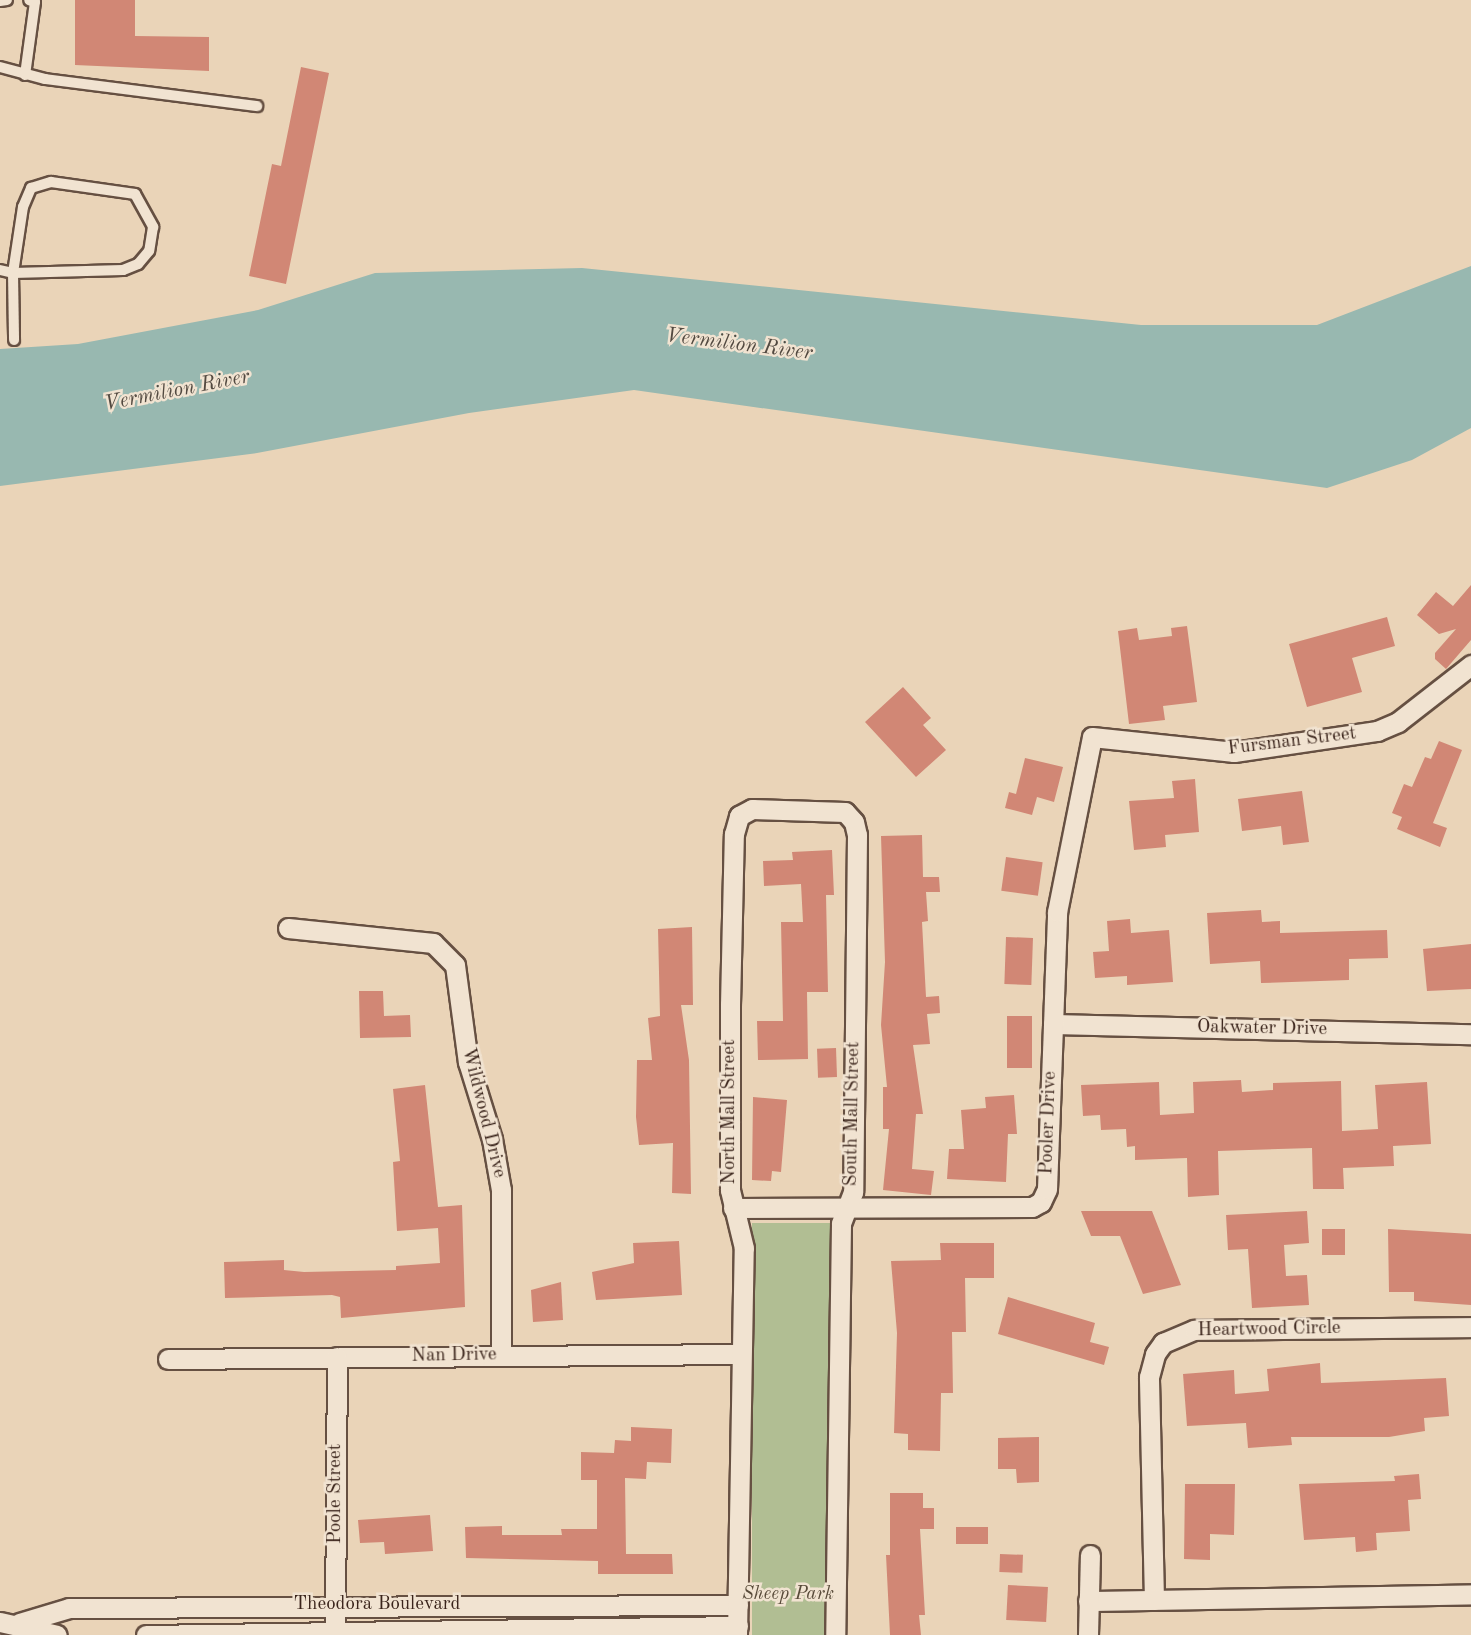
<!DOCTYPE html>
<style>
body{margin:0}
#map{position:relative;width:1471px;height:1635px;overflow:hidden;background:#ead4b8;font-family:"Old Standard TT",serif}
div>[style]{position:absolute}
.green>*{inset:0;background:#b1be93;transform-origin:0 0}
.water>*{inset:0;background:#98b8b0}
.building>*{inset:0;background:#d18775;transform-origin:0 0}
.roads{filter:drop-shadow(2px 0 #665042) drop-shadow(-2px 0 #665042) drop-shadow(0 2px #665042) drop-shadow(0 -2px #665042)}
.lane>*{height:10px;margin:-5px;padding:0 5px;transform-origin:5px;border-radius:5px;background:#f1e3d1}
.street>*{height:19px;margin:-9.5px;padding:0 9.5px;transform-origin:9.5px;border-radius:9.5px;background:#f1e3d1}
span{translate:-50% -50%;white-space:nowrap;text-align:center;line-height:1.15;-webkit-text-stroke:5px #f1e3d1;paint-order:stroke}
.street-label{font-size:19px;color:#3a241b}
.park-label{font-size:19px;color:#584a39;font-style:italic}
.water-label{font-size:21px;color:#524940;font-style:italic}
</style>
<div id="map">
<div class="green">
<div style="left:752px;top:1223px;width:79px;height:412px"></div>
</div>
<div class="water">
<div style="clip-path:polygon(1471px 266px,1471px 428px,1412px 460px,1327px 488px,634px 390px,469px 413px,257px 453px,0 486px,0 349px,78px 344px,258px 310px,375px 273px,582px 268px,1141px 325px,1317px 325px)"></div>
</div>
<div class="building">
<div style="clip-path:polygon(75px 0,135px 0,135px 36px,209px 37px,209px 71px,75px 65px)"></div>
<div style="clip-path:polygon(301px 67px,329px 73px,286px 284px,249px 276px,272px 164px,281px 166px)"></div>
<div style="clip-path:polygon(1471px 585px,1471px 640px,1446px 669px,1435px 659px,1435px 653px,1456px 629px,1439px 634px,1417px 615px,1436px 592px,1453px 606px)"></div>
<div style="clip-path:polygon(1387px 617px,1395px 646px,1352px 658px,1362px 692px,1307px 707px,1289px 644px)"></div>
<div style="clip-path:polygon(1187px 626px,1197px 702px,1163px 706px,1165px 720px,1129px 724px,1118px 631px,1137px 628px,1139px 640px,1172px 636px,1171px 628px)"></div>
<div style="clip-path:polygon(903px 687px,931px 718px,923px 725px,946px 750px,916px 777px,865px 722px)"></div>
<div style="clip-path:polygon(1439px 741px,1462px 750px,1433px 823px,1447px 828px,1440px 847px,1397px 829px,1402px 817px,1392px 813px,1404px 784px,1412px 787px,1425px 757px,1431px 759px)"></div>
<div style="clip-path:polygon(1025px 758px,1063px 767px,1054px 802px,1037px 797px,1032px 815px,1005px 808px,1009px 792px,1016px 794px)"></div>
<div style="clip-path:polygon(1195px 779px,1199px 832px,1165px 835px,1166px 847px,1134px 850px,1129px 801px,1174px 798px,1172px 781px)"></div>
<div style="clip-path:polygon(1302px 791px,1309px 842px,1283px 845px,1281px 826px,1242px 831px,1238px 799px)"></div>
<div style="clip-path:polygon(922px 835px,923px 877px,939px 877px,940px 892px,926px 892px,928px 921px,922px 922px,926px 997px,939px 996px,940px 1013px,927px 1014px,930px 1044px,913px 1045px,923px 1114px,916px 1114px,912px 1169px,934px 1171px,931px 1195px,883px 1190px,889px 1129px,883px 1129px,883px 1087px,887px 1087px,881px 1025px,885px 962px,881px 836px)"></div>
<div style="clip-path:polygon(832px 850px,834px 895px,826px 895px,828px 992px,807px 992px,808px 1059px,758px 1060px,757px 1021px,783px 1021px,781px 922px,803px 922px,801px 884px,764px 886px,763px 861px,793px 860px,792px 852px)"></div>
<div style="left:1006px;top:857px;width:37px;height:34px;rotate:8deg"></div>
<div style="clip-path:polygon(1261px 910px,1262px 922px,1280px 921px,1280px 933px,1387px 930px,1388px 958px,1349px 959px,1349px 980px,1261px 983px,1260px 961px,1210px 964px,1207px 913px)"></div>
<div style="clip-path:polygon(1130px 919px,1131px 933px,1169px 930px,1173px 982px,1127px 985px,1127px 976px,1095px 978px,1093px 952px,1109px 951px,1107px 921px)"></div>
<div style="clip-path:polygon(692px 927px,693px 1005px,681px 1005px,689px 1060px,691px 1194px,672px 1193px,673px 1143px,639px 1145px,636px 1117px,637px 1060px,652px 1060px,648px 1018px,660px 1016px,658px 929px)"></div>
<div style="left:1006px;top:937px;width:27px;height:47px;rotate:2deg"></div>
<div style="clip-path:polygon(1471px 944px,1471px 989px,1427px 991px,1423px 949px)"></div>
<div style="clip-path:polygon(359px 991px,383px 991px,384px 1016px,410px 1015px,411px 1037px,360px 1038px)"></div>
<div style="left:1007px;top:1016px;width:25px;height:52px"></div>
<div style="left:836px;top:1048px;width:29px;height:19px;rotate:88deg"></div>
<div style="clip-path:polygon(1241px 1080px,1242px 1092px,1273px 1090px,1273px 1083px,1341px 1081px,1342px 1131px,1378px 1129px,1375px 1085px,1427px 1082px,1431px 1144px,1393px 1146px,1394px 1166px,1343px 1168px,1344px 1189px,1313px 1189px,1312px 1148px,1218px 1151px,1219px 1195px,1188px 1197px,1187px 1158px,1135px 1160px,1135px 1146px,1127px 1147px,1126px 1129px,1101px 1130px,1100px 1115px,1083px 1116px,1081px 1085px,1159px 1082px,1160px 1115px,1194px 1113px,1193px 1082px)"></div>
<div style="clip-path:polygon(425px 1085px,438px 1207px,462px 1205px,465px 1307px,341px 1318px,340px 1297px,332px 1295px,225px 1298px,224px 1262px,284px 1260px,284px 1270px,304px 1272px,396px 1270px,396px 1266px,440px 1263px,438px 1228px,397px 1231px,393px 1162px,400px 1161px,393px 1089px)"></div>
<div style="clip-path:polygon(1014px 1095px,1017px 1134px,1008px 1134px,1006px 1182px,947px 1179px,949px 1149px,964px 1149px,961px 1110px,986px 1108px,985px 1097px)"></div>
<div style="clip-path:polygon(753px 1097px,787px 1100px,781px 1172px,772px 1171px,771px 1181px,752px 1180px)"></div>
<div style="clip-path:polygon(1081px 1211px,1152px 1211px,1181px 1285px,1143px 1294px,1120px 1236px,1091px 1236px)"></div>
<div style="clip-path:polygon(1307px 1211px,1309px 1243px,1284px 1245px,1286px 1276px,1307px 1275px,1309px 1305px,1252px 1308px,1248px 1249px,1228px 1250px,1226px 1215px)"></div>
<div style="left:1322px;top:1229px;width:23px;height:26px"></div>
<div style="clip-path:polygon(1388px 1229px,1471px 1234px,1471px 1305px,1414px 1301px,1414px 1292px,1389px 1292px)"></div>
<div style="clip-path:polygon(679px 1241px,682px 1295px,596px 1300px,592px 1272px,634px 1263px,633px 1243px)"></div>
<div style="clip-path:polygon(940px 1243px,994px 1243px,994px 1278px,965px 1278px,966px 1332px,952px 1332px,953px 1393px,941px 1393px,940px 1451px,908px 1450px,908px 1434px,894px 1433px,897px 1333px,891px 1261px,941px 1260px)"></div>
<div style="clip-path:polygon(561px 1282px,563px 1320px,533px 1322px,531px 1290px)"></div>
<div style="clip-path:polygon(1008px 1297px,1095px 1323px,1090px 1342px,1109px 1347px,1104px 1365px,998px 1334px)"></div>
<div style="clip-path:polygon(1320px 1363px,1321px 1383px,1446px 1378px,1449px 1416px,1424px 1418px,1425px 1431px,1389px 1437px,1291px 1437px,1292px 1445px,1248px 1448px,1246px 1423px,1187px 1426px,1183px 1374px,1234px 1370px,1235px 1394px,1269px 1391px,1267px 1369px)"></div>
<div style="clip-path:polygon(631px 1427px,672px 1429px,671px 1463px,647px 1462px,646px 1479px,625px 1478px,626px 1554px,672px 1554px,673px 1574px,598px 1574px,598px 1561px,466px 1558px,465px 1527px,502px 1526px,502px 1535px,562px 1535px,561px 1529px,597px 1529px,597px 1480px,581px 1480px,581px 1452px,614px 1453px,615px 1440px,631px 1441px)"></div>
<div style="clip-path:polygon(1039px 1437px,1039px 1482px,1017px 1483px,1016px 1469px,998px 1469px,998px 1438px)"></div>
<div style="clip-path:polygon(1419px 1474px,1421px 1499px,1408px 1500px,1410px 1531px,1376px 1533px,1377px 1550px,1356px 1552px,1355px 1537px,1304px 1540px,1299px 1484px,1395px 1481px,1394px 1476px)"></div>
<div style="clip-path:polygon(1185px 1484px,1235px 1484px,1234px 1535px,1210px 1534px,1210px 1560px,1184px 1559px)"></div>
<div style="clip-path:polygon(890px 1493px,923px 1493px,923px 1508px,934px 1508px,934px 1529px,920px 1529px,925px 1615px,919px 1615px,921px 1635px,890px 1635px,886px 1555px,890px 1555px)"></div>
<div style="clip-path:polygon(430px 1515px,433px 1551px,385px 1554px,384px 1542px,360px 1543px,358px 1520px)"></div>
<div style="left:956px;top:1527px;width:32px;height:17px"></div>
<div style="left:1000px;top:1554px;width:23px;height:18px;rotate:2deg"></div>
<div style="left:1008px;top:1585px;width:40px;height:35px;rotate:3deg"></div>
</div>
<div class="roads">
<div class="lane">
<div style="left:0;top:1px;width:7px;rotate:-8deg"></div>
<div style="left:0;top:67px;width:47px;rotate:14.9deg"></div>
<div style="left:45px;top:79px;width:214px;rotate:7.3deg"></div>
<div style="left:25px;top:75px;width:74px;rotate:-82.2deg"></div>
<div style="left:35px;top:2px;width:6px;rotate:-162deg"></div>
<div style="left:51px;top:182px;width:85px;rotate:8.1deg"></div>
<div style="left:135px;top:194px;width:38px;rotate:61deg"></div>
<div style="left:153px;top:227px;width:24px;rotate:99deg"></div>
<div style="left:149px;top:251px;width:17px;rotate:130deg"></div>
<div style="left:138px;top:264px;width:16px;rotate:158deg"></div>
<div style="left:123px;top:270px;width:110px;rotate:178.4deg"></div>
<div style="left:13px;top:273px;width:67px;rotate:-81.4deg"></div>
<div style="left:23px;top:207px;width:21px;rotate:-67deg"></div>
<div style="left:31px;top:188px;width:21px;rotate:-17deg"></div>
<div style="left:0;top:270px;width:13px;rotate:13deg"></div>
<div style="left:13px;top:273px;width:67px;rotate:89.1deg"></div>
</div>
<div class="street">
<div style="left:288px;top:928px;width:146px;rotate:5.9deg"></div>
<div style="left:433px;top:943px;width:31px;rotate:45deg"></div>
<div style="left:455px;top:965px;width:98px;rotate:82.4deg"></div>
<div style="left:468px;top:1062px;width:81px;rotate:72.7deg"></div>
<div style="left:492px;top:1139px;width:52px;rotate:80deg"></div>
<div style="left:501px;top:1190px;width:165px;rotate:90deg"></div>
<div style="left:1053px;top:1024px;width:418px;rotate:1.4deg"></div>
<div style="left:733px;top:1208px;width:299px;rotate:-0.2deg"></div>
<div style="left:1032px;top:1207px;width:10px;rotate:-29deg"></div>
<div style="left:1041px;top:1202px;width:14px;rotate:-65deg"></div>
<div style="left:1047px;top:1189px;width:277px;rotate:-87.9deg"></div>
<div style="left:1057px;top:912px;width:178px;rotate:-78.7deg"></div>
<div style="left:1092px;top:737px;width:143px;rotate:6deg"></div>
<div style="left:1234px;top:752px;width:145px;rotate:-8.4deg"></div>
<div style="left:1377px;top:731px;width:23px;rotate:-23deg"></div>
<div style="left:1398px;top:722px;width:93px;rotate:-38deg"></div>
<div style="left:168px;top:1359px;width:572px;rotate:-0.5deg"></div>
<div style="left:1154px;top:1600px;width:223px;rotate:-91.3deg"></div>
<div style="left:1149px;top:1377px;width:24px;rotate:-75deg"></div>
<div style="left:1155px;top:1354px;width:14px;rotate:-54deg"></div>
<div style="left:1163px;top:1343px;width:34px;rotate:-23deg"></div>
<div style="left:1194px;top:1330px;width:277px;rotate:-0.6deg"></div>
<div style="left:1088px;top:1601px;width:383px;rotate:-1deg"></div>
<div style="left:0;top:1622px;width:58px;rotate:12.8deg"></div>
<div style="left:19px;top:1623px;width:52px;rotate:-16.7deg"></div>
<div style="left:69px;top:1608px;width:669px;rotate:-0.26deg"></div>
<div style="left:335px;top:1632px;width:275px;rotate:-89.6deg"></div>
<div style="left:146px;top:1635px;width:592px;rotate:-0.87deg"></div>
<div style="left:737px;top:1635px;width:387px;rotate:-89deg"></div>
<div style="left:744px;top:1248px;width:60px;rotate:-103.6deg"></div>
<div style="left:730px;top:1190px;width:185px;rotate:-90deg"></div>
<div style="left:730px;top:1005px;width:171px;rotate:-88.7deg"></div>
<div style="left:734px;top:834px;width:19px;rotate:-74deg"></div>
<div style="left:739px;top:816px;width:15px;rotate:-28deg"></div>
<div style="left:752px;top:809px;width:93px;rotate:1.8deg"></div>
<div style="left:845px;top:812px;width:13px;rotate:48deg"></div>
<div style="left:854px;top:822px;width:13px;rotate:77deg"></div>
<div style="left:857px;top:835px;width:357px;rotate:90.6deg"></div>
<div style="left:853px;top:1192px;width:34px;rotate:111deg"></div>
<div style="left:841px;top:1224px;width:411px;rotate:90.8deg"></div>
<div style="left:1088px;top:1635px;width:80px;rotate:-88.6deg"></div>
</div>
</div>
<div class="street-label">
<span style="left:1292px;top:742px;rotate:-7deg">Fursman Street</span>
<span style="left:1262px;top:1029px;rotate:1deg">Oakwater Drive</span>
<span style="left:730px;top:1112px;rotate:-90deg">North Mall Street</span>
<span style="left:483px;top:1113px;rotate:76deg">Wildwood Drive</span>
<span style="left:853px;top:1114px;rotate:-89deg">South Mall Street</span>
<span style="left:1049px;top:1123px;rotate:-88deg">Pooler Drive</span>
<span style="left:1269px;top:1330px;rotate:-1deg">Heartwood Circle</span>
<span style="left:454px;top:1356px;rotate:-1deg">Nan Drive</span>
<span style="left:336px;top:1494px;rotate:-90deg">Poole Street</span>
<span style="left:377px;top:1605px">Theodora Boulevard</span>
</div>
<div class="park-label">
<span style="left:788px;top:1595px">Sheep Park</span>
</div>
<div class="water-label">
<span style="left:739px;top:345px;rotate:7deg">Vermilion River</span>
<span style="left:177px;top:391px;rotate:-11deg">Vermilion River</span>
</div>
</div>
